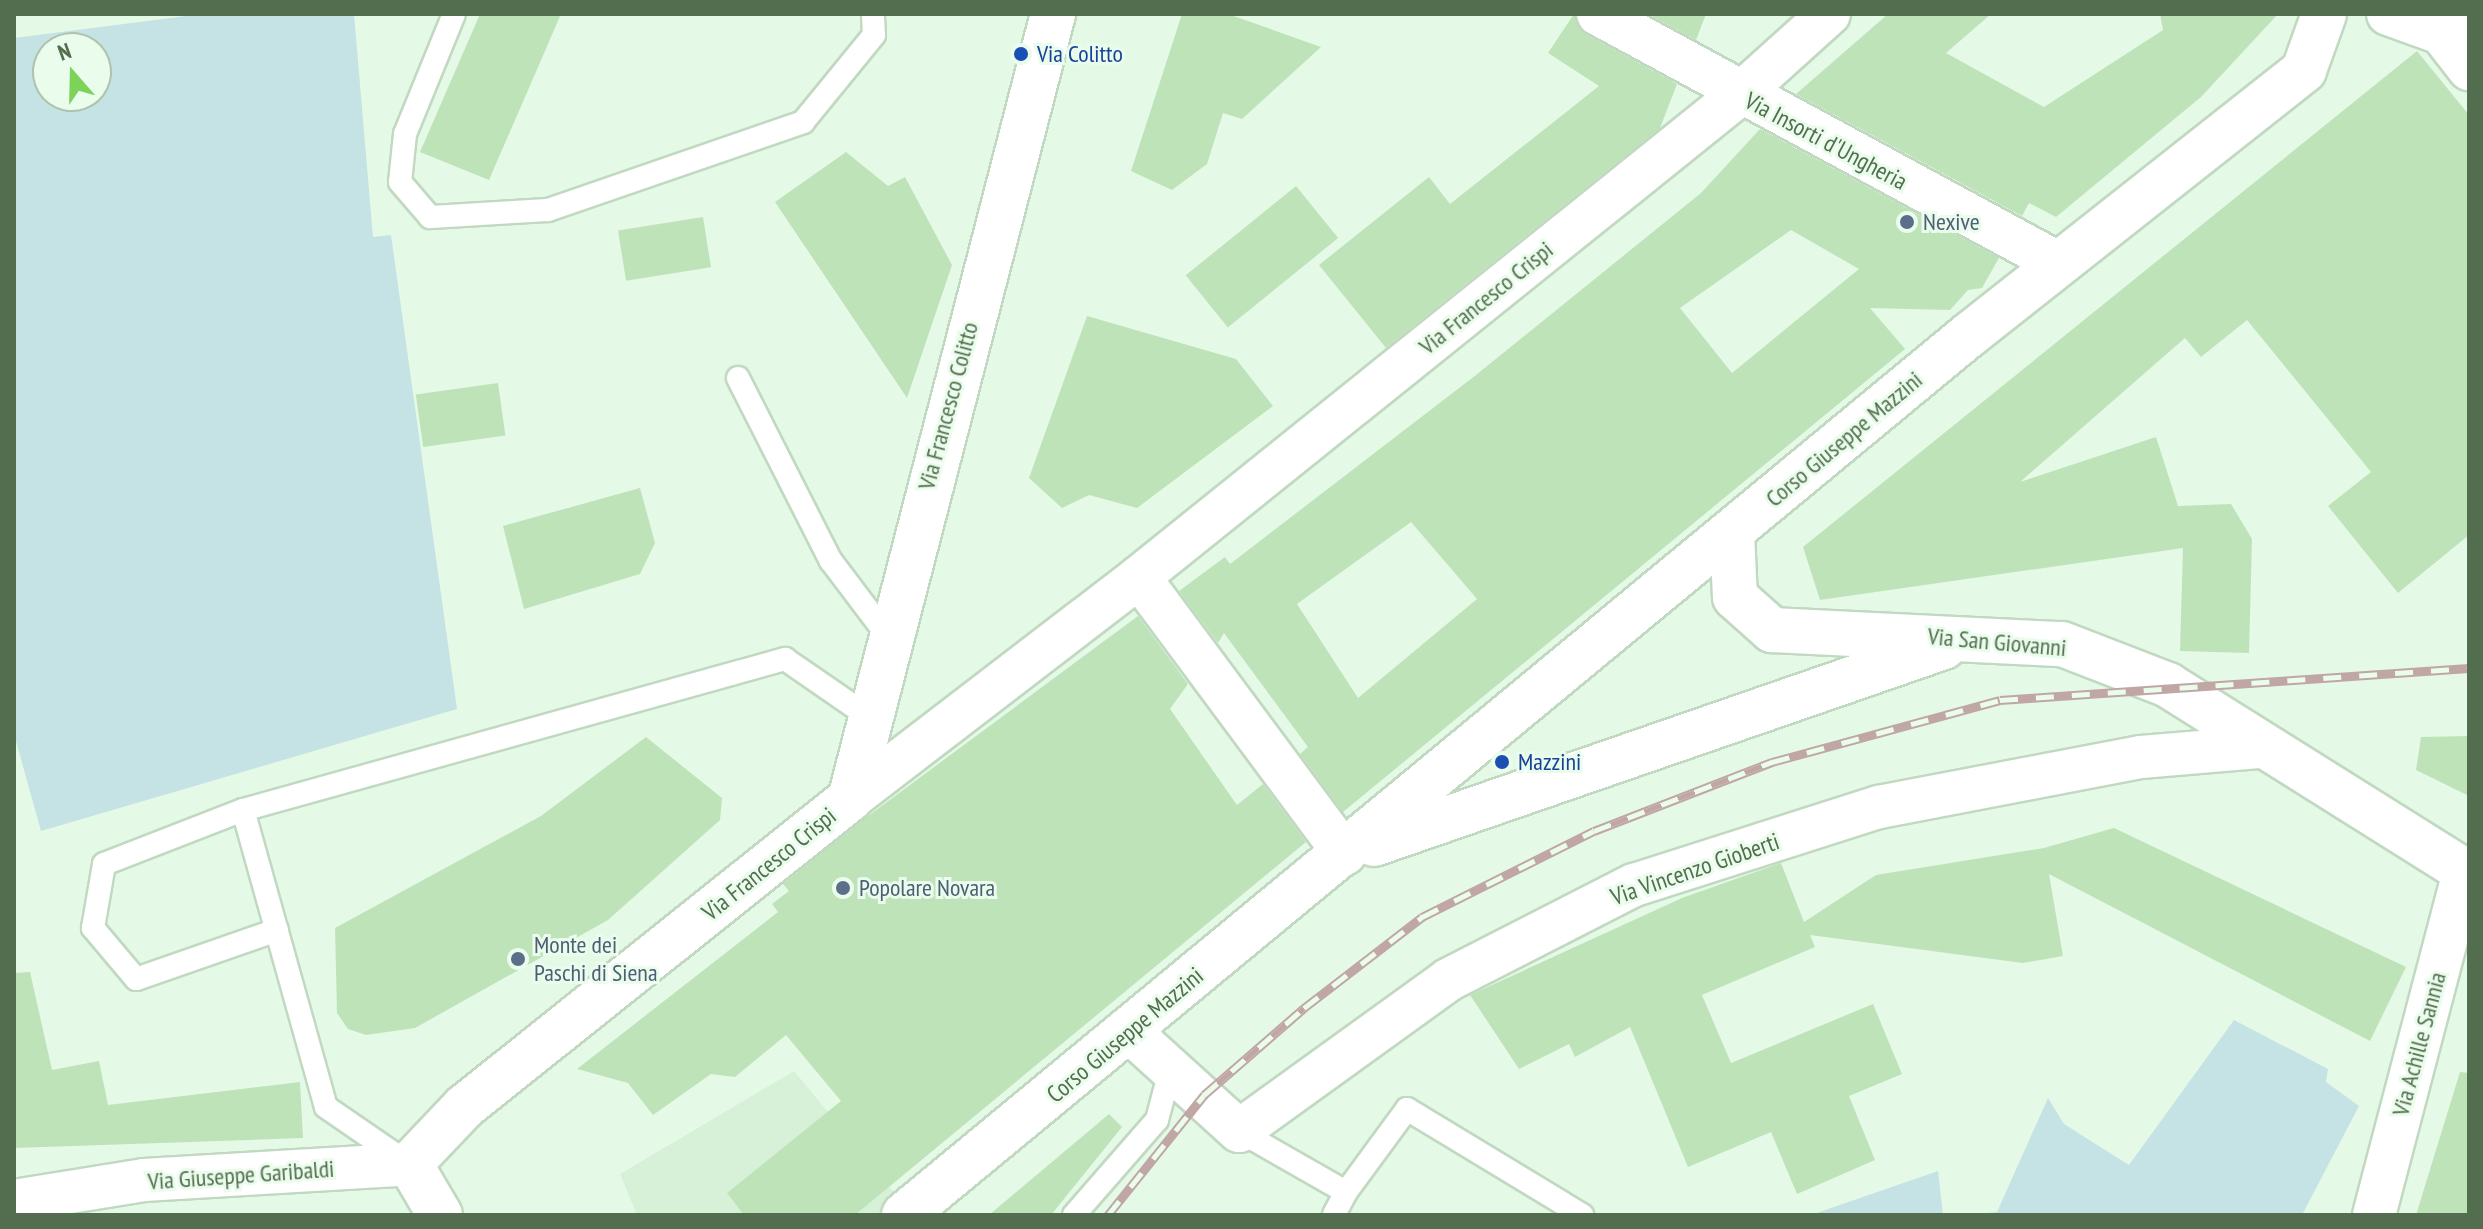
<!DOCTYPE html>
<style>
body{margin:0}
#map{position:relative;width:2483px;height:1229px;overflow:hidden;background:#e5f9e7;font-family:"PT Sans Narrow",sans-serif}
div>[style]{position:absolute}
.residential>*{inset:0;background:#d7f1d8}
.green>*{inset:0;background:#c5e2e4}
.building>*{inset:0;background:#bee3b9;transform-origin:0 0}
.roads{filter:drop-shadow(2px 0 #c0d9c0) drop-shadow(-2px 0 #c0d9c0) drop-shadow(0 2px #c0d9c0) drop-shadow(0 -2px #c0d9c0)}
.lane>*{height:22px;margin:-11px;padding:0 11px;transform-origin:11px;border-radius:11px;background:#fff}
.street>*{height:42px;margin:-21px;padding:0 21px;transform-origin:21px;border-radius:21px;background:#fff}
.secondary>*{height:44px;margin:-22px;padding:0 22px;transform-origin:22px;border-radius:22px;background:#fff}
.rail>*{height:9px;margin-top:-4.5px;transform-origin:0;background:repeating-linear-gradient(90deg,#eafcec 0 18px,#c0a6a5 0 36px);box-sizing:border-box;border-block:2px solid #c0a6a5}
.dots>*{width:22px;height:22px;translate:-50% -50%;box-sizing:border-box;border:4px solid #eafcec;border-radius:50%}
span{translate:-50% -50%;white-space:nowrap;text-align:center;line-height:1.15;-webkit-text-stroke:6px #eafcec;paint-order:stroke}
.transit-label{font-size:24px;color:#164399}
.left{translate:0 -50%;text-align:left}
.street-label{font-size:24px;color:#536e4e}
.service-label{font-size:24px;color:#4e5e75}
.frame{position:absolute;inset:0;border:16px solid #536e4e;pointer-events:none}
.north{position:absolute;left:32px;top:32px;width:80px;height:80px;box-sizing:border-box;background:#eafcec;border:2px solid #aec3ad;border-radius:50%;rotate:340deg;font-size:22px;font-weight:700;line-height:32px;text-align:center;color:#536e4e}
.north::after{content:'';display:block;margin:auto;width:28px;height:36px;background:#7dd35a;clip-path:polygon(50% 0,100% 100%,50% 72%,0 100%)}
</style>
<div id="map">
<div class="residential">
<div style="clip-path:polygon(794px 1071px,913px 1215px,637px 1215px,620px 1174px)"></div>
</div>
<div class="green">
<div style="clip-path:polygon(evenodd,202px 14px,354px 14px,373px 237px,391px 235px,457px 709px,41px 831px,14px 734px,14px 38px,202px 14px,48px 48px,96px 48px,96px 96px,48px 96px,48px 48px)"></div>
<div style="clip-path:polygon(2234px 1020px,2328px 1069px,2326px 1082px,2359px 1106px,2302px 1215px,1965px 1215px,1997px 1212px,2048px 1098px,2064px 1124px,2129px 1165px)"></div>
<div style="clip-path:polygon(1938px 1171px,1943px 1215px,1811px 1215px)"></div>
</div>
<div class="building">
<div style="clip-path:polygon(480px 14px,561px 14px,489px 180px,420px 152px)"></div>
<div style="clip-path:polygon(1182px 14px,1228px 14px,1321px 47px,1242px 119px,1223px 113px,1207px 164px,1172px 190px,1131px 171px)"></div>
<div style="clip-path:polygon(1574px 14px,1587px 35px,1677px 84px,1660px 128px,1386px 348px,1319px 265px,1429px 177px,1450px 204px,1599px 86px,1548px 53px)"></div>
<div style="clip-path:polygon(1648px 14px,1706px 14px,1696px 40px)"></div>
<div style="clip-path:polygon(1888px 14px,1991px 14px,1946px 53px,2044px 107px,2163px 30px,2160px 14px,2278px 14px,2201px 97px,2056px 217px,2029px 203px,2022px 216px,1796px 94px)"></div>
<div style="clip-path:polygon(2417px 51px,2469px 115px,2469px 535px,2398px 593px,2328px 506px,2371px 472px,2247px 320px,2201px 357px,2185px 338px,2020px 482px,2156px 437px,2178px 506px,2231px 504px,2252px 539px,2249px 653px,2180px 651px,2183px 548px,1820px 600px,1803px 547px)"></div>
<div style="clip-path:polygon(evenodd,1760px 129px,1999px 258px,1982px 288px,1968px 290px,1950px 310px,1870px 308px,1905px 349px,1343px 812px,1300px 754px,1308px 747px,1224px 633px,1218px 643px,1179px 591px,1225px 557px,1230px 564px,1476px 375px,1701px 193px,1760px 129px,1791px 230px,1859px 269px,1732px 373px,1680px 308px,1791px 230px,1760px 129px,1411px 522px,1477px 599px,1358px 698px,1297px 604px,1411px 522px)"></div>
<div style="clip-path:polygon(846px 152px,888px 186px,905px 177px,952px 265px,907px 398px,775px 202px)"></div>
<div style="left:1296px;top:186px;width:67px;height:142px;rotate:51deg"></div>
<div style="left:703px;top:217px;width:51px;height:86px;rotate:81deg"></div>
<div style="clip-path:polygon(1087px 316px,1236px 359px,1273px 406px,1137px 508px,1089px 495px,1062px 508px,1029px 478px)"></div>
<div style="left:498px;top:383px;width:53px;height:83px;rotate:82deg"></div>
<div style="clip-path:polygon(640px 488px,655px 543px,640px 574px,524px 609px,503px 526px)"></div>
<div style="clip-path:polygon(1138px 616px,1188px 684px,1170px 709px,1237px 805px,1263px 784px,1306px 842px,855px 1215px,744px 1215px,727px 1193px,841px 1101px,786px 1035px,735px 1077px,711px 1074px,653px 1115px,628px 1083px,577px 1069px,778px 912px,772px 904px,789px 891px,783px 884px,868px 816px)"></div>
<div style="clip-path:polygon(2469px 736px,2469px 796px,2416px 770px,2421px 737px)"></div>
<div style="clip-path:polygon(646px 737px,722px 798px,720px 820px,608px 920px,415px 1028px,366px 1035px,348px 1029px,337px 1013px,335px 928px,541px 816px)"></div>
<div style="clip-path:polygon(2114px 828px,2406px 967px,2370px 1041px,2049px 874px,2063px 956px,2023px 963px,1810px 935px,1815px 947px,1702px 995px,1731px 1063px,1873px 1004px,1902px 1074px,1849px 1096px,1875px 1160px,1797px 1194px,1771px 1132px,1688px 1167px,1630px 1027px,1575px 1057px,1569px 1044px,1519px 1069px,1470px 995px,1682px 898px,1781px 863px,1804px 922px,1876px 875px,2044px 848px)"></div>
<div style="clip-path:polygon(30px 972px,52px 1070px,99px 1061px,108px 1105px,300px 1082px,303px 1138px,14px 1148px,14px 973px)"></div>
<div style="clip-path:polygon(2460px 1072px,2469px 1073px,2469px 1215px,2416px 1215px)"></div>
<div style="clip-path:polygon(1109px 1114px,1122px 1127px,1051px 1215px,989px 1215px)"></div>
</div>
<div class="roads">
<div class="lane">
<div style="left:454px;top:14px;width:130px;rotate:112.2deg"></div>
<div style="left:405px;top:134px;width:48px;rotate:95.9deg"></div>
<div style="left:400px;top:182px;width:46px;rotate:49.4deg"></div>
<div style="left:430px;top:217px;width:118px;rotate:-3.4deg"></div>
<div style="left:548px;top:210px;width:270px;rotate:-19deg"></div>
<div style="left:803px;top:122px;width:112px;rotate:-50.8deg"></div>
<div style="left:874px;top:35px;width:21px;rotate:-93deg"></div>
<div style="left:2441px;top:33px;width:30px;rotate:-21deg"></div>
<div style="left:738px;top:378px;width:205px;rotate:63.1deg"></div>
<div style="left:831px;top:561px;width:93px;rotate:52.9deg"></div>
<div style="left:243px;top:810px;width:563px;rotate:-15.57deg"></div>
<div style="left:785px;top:659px;width:102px;rotate:34.6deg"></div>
<div style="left:277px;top:930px;width:149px;rotate:160.8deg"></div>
<div style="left:136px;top:979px;width:67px;rotate:-130.1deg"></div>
<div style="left:93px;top:928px;width:65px;rotate:-80.2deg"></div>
<div style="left:104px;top:864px;width:149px;rotate:-21.2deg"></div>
<div style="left:243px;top:810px;width:308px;rotate:74.4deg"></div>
<div style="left:326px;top:1107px;width:97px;rotate:34.5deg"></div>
<div style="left:1239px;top:1131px;width:123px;rotate:29.7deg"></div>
<div style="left:1346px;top:1192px;width:26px;rotate:118deg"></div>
<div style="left:1346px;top:1192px;width:103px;rotate:-53.7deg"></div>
<div style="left:1407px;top:1109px;width:205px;rotate:31.2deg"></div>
<div style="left:1074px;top:1215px;width:126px;rotate:-48.9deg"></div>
<div style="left:1157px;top:1120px;width:55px;rotate:-75.2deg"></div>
</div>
<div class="street">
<div style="left:1598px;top:14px;width:523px;rotate:28.43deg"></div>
<div style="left:2388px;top:14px;width:56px;rotate:19.7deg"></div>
<div style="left:2441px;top:33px;width:46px;rotate:52.1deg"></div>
<div style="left:1139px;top:577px;width:345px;rotate:53.4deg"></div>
<div style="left:850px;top:799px;width:364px;rotate:-37.5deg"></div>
<div style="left:1139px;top:577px;width:770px;rotate:-38.78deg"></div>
<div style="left:1739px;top:95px;width:121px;rotate:-42deg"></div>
<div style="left:1131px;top:1033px;width:146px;rotate:42.2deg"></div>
<div style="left:1239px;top:1131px;width:258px;rotate:-35.8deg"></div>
<div style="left:1448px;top:980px;width:209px;rotate:-27.1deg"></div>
<div style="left:1634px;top:885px;width:257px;rotate:-17.7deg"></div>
<div style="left:1879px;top:807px;width:267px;rotate:-10.8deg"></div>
<div style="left:2141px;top:757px;width:118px;rotate:-4.8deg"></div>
<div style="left:14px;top:1201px;width:132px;rotate:-9.2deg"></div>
<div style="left:144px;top:1180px;width:266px;rotate:-3.4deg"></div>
<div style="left:2374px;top:1215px;width:354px;rotate:-75.3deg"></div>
</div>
<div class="secondary">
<div style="left:1732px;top:532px;width:65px;rotate:87.4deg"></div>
<div style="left:1735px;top:597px;width:50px;rotate:41.7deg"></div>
<div style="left:1772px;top:630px;width:290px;rotate:2.8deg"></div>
<div style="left:2062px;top:644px;width:114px;rotate:21.1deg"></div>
<div style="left:2168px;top:685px;width:355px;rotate:32.1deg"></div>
<div style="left:1374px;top:844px;width:603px;rotate:-19.07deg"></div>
<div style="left:440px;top:1215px;width:59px;rotate:-120.5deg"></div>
<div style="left:410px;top:1164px;width:79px;rotate:-46.5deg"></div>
<div style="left:464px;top:1107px;width:494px;rotate:-38.6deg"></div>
<div style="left:850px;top:799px;width:811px;rotate:-75.5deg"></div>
<div style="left:904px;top:1215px;width:1382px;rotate:-39.57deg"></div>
<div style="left:1969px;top:335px;width:427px;rotate:-38.3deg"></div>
<div style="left:2304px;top:70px;width:59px;rotate:-70.3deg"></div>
</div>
</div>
<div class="rail">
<div style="left:1108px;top:1215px;width:154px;rotate:-51.3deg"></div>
<div style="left:1204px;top:1095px;width:133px;rotate:-41deg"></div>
<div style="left:1304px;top:1008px;width:149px;rotate:-37.6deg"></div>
<div style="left:1422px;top:917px;width:192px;rotate:-26.6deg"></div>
<div style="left:1594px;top:831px;width:191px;rotate:-21.2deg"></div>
<div style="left:1772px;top:762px;width:236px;rotate:-15.2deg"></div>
<div style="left:2000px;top:700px;width:470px;rotate:-3.9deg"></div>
</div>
<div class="dots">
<div style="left:1021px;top:54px;background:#1a4fb4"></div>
<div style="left:1907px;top:222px;background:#5c6f8a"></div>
<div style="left:1502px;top:762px;background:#1a4fb4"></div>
<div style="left:843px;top:888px;background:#5c6f8a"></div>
<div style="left:518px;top:959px;background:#5c6f8a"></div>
</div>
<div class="transit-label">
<span class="left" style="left:1037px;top:54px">Via Colitto</span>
<span class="left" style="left:1518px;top:762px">Mazzini</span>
</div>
<div class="street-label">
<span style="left:1826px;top:141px;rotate:28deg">Via Insorti d'Ungheria</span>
<span style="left:1486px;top:298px;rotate:-39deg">Via Francesco Crispi</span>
<span style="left:948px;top:406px;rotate:-75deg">Via Francesco Colitto</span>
<span style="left:1844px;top:439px;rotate:-40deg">Corso Giuseppe Mazzini</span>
<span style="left:1997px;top:642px;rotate:5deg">Via San Giovanni</span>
<span style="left:769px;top:864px;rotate:-39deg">Via Francesco Crispi</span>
<span style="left:1695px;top:869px;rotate:-19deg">Via Vincenzo Gioberti</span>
<span style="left:1125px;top:1035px;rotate:-40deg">Corso Giuseppe Mazzini</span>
<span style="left:2419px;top:1044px;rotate:-75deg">Via Achille Sannia</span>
<span style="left:241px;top:1175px;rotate:-4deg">Via Giuseppe Garibaldi</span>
</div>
<div class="service-label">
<span class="left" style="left:1923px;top:222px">Nexive</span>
<span class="left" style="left:859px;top:888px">Popolare Novara</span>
<span class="left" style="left:534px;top:959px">Monte dei<br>Paschi di Siena</span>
</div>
<div class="frame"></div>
<div class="north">N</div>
</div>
